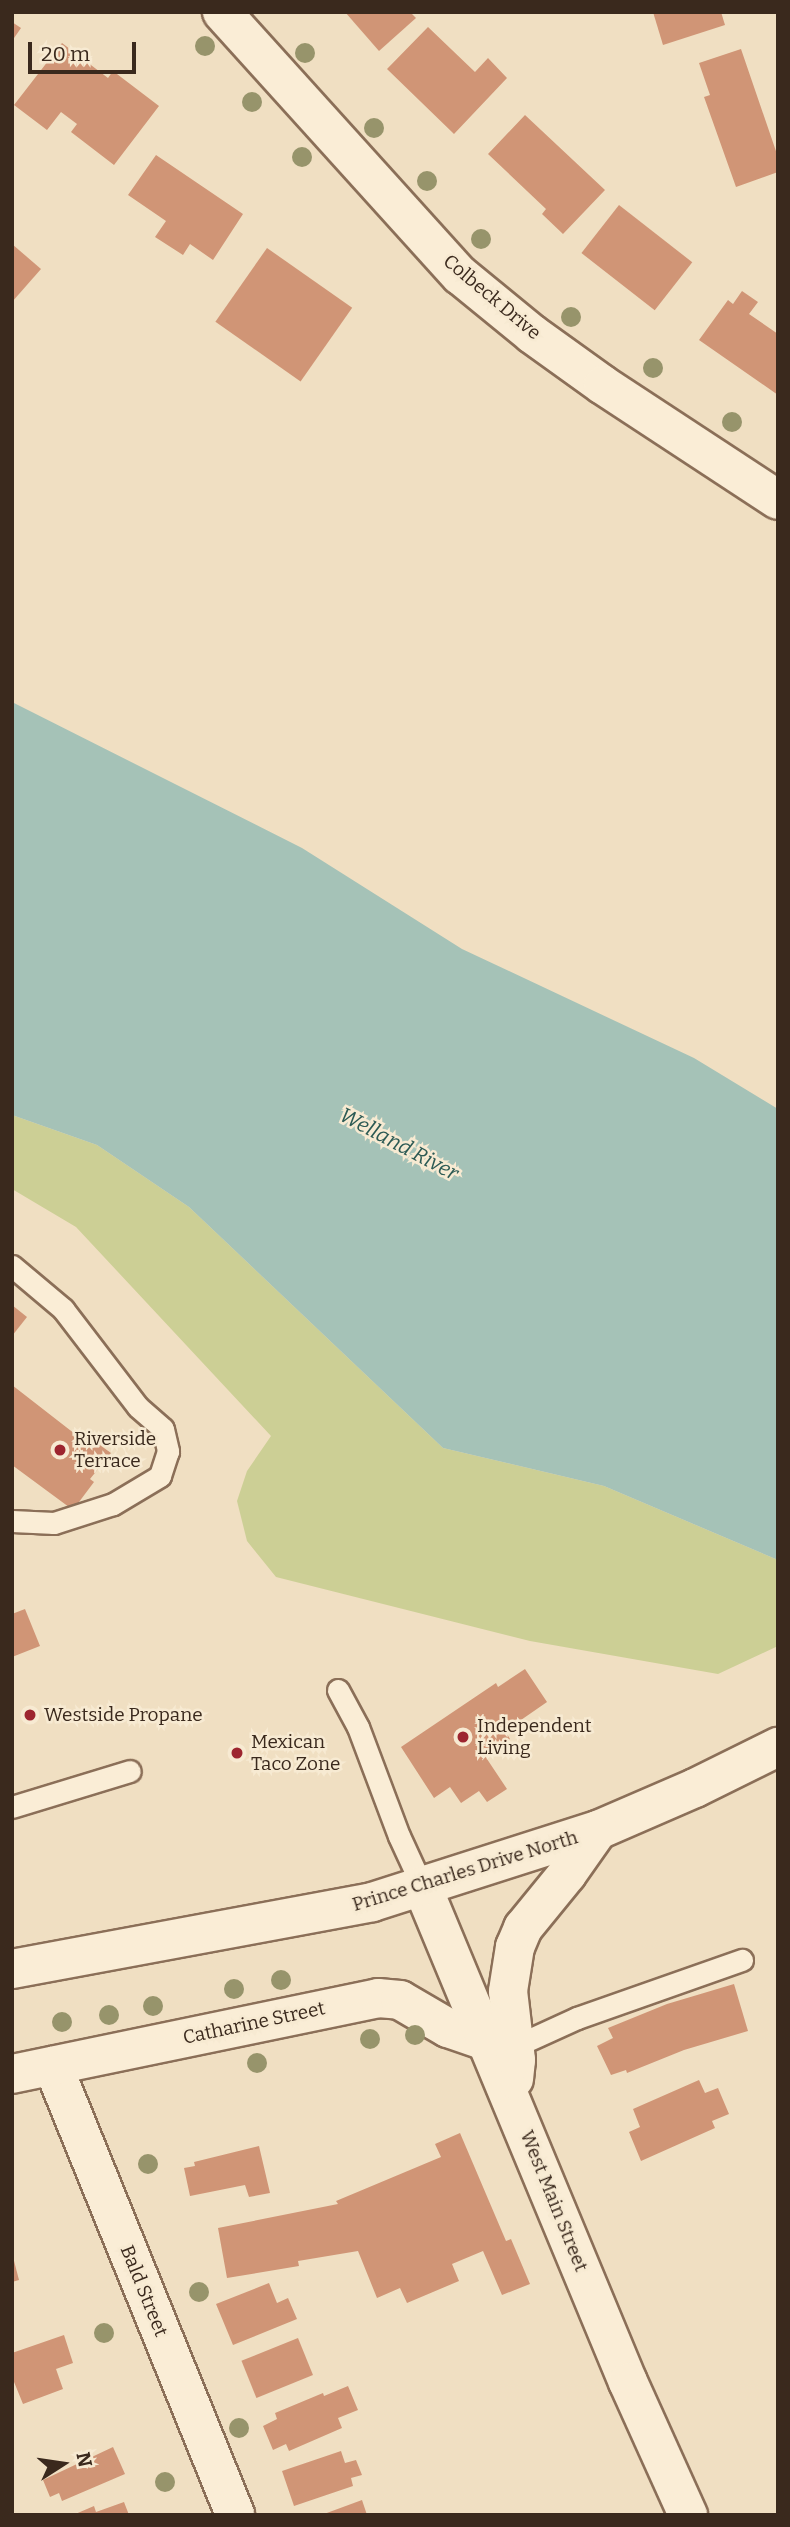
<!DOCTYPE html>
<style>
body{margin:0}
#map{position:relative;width:790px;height:2527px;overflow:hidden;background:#f0dfc2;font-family:Bitter,serif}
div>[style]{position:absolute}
.green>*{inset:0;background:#cccf95}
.water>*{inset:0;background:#a5c2b7}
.building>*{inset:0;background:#d09576;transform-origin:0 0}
.roads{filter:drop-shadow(2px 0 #8b6f58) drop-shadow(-2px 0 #8b6f58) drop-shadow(0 2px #8b6f58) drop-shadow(0 -2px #8b6f58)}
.lane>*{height:21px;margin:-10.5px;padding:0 10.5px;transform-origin:10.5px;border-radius:10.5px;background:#faedd6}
.street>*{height:38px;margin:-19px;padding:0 19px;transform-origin:19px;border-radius:19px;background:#faedd6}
.secondary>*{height:38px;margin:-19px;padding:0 19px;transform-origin:19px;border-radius:19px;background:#faedd6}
.trees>*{width:20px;height:20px;margin:-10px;border-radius:50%;background:#97946b}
.dots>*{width:19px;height:19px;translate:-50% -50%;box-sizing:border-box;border:4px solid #f7ead2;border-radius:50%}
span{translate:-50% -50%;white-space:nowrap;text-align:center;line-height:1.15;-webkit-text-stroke:5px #f7ead2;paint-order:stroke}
.street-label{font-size:19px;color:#3a291d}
.poi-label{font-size:19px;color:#3a291d}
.left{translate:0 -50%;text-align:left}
.water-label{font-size:21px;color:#2c5a54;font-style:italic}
.frame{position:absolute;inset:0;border:14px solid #3a291d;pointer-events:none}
.north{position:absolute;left:28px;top:2429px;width:70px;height:70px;-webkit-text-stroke:5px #f7ead2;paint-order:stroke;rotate:78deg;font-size:19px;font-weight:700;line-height:28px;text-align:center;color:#3a291d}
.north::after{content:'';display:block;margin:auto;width:24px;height:32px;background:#3a291d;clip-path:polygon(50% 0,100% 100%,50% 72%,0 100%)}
.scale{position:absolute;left:28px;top:42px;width:108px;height:32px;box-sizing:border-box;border:4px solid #3a291d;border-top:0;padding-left:9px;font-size:21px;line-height:24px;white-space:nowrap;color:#3a291d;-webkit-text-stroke:5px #f7ead2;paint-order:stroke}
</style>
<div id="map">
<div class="green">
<div style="clip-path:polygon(12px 1115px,97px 1145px,189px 1207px,443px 1448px,604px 1486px,778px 1560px,778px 1646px,718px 1674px,530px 1641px,276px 1577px,247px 1541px,237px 1501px,247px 1471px,271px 1436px,76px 1227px,12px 1189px)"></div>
</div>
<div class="water">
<div style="clip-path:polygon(12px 702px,302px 848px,462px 949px,694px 1058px,778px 1109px,778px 1560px,604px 1486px,443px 1448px,189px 1207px,97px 1145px,12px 1115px)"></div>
</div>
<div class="building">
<div style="clip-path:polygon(345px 12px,410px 12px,416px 18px,379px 51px)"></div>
<div style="clip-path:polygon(653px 12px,721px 12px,725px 25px,663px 45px)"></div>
<div style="clip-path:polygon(12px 22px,21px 28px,12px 41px)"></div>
<div style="clip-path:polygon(428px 27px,475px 72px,488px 58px,507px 78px,454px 134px,387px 69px)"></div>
<div style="clip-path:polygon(62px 43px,108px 78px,113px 71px,159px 106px,114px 165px,71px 132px,77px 124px,61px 112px,47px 130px,14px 105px)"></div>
<div style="clip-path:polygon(741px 49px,778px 157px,778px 172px,736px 187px,704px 97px,710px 95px,699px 63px)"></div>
<div style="clip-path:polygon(525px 115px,605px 190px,563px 234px,542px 214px,546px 209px,488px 154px)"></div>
<div style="clip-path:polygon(156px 155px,243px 214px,213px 260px,190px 244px,183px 255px,155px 237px,166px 221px,128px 195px)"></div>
<div style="left:619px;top:205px;width:93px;height:61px;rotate:38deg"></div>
<div style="clip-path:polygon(12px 244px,41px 269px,12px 302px)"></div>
<div style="left:267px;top:248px;width:104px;height:90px;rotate:35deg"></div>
<div style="clip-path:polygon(742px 291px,758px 302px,749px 314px,778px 334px,778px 395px,699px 340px,728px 300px,733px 304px)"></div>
<div style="clip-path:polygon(12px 1305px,27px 1317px,12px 1336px)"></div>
<div style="clip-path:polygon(12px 1385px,93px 1448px,97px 1443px,111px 1453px,90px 1479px,94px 1482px,73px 1510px,12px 1465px)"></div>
<div style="clip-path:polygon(25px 1609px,40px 1646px,12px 1657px,12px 1614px)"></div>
<div style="clip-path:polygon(525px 1669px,547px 1702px,521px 1720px,523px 1723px,507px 1734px,510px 1739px,485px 1756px,507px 1789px,487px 1802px,479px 1791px,461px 1803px,450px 1787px,434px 1798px,401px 1747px,496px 1683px,498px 1687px)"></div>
<div style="clip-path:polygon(734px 1984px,748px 2031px,684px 2050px,627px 2073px,626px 2070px,611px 2075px,597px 2046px,613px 2038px,608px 2028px,667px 2004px)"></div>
<div style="clip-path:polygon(699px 2080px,705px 2093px,718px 2088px,729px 2114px,712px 2121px,715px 2128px,641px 2161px,629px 2132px,640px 2127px,633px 2109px)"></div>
<div style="clip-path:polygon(460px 2133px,506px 2241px,511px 2239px,530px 2284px,502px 2295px,483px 2251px,452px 2264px,459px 2281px,407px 2303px,400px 2288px,377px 2298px,358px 2251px,298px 2261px,299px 2266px,227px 2278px,218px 2228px,338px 2204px,336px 2201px,441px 2157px,435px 2144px)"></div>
<div style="clip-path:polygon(259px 2146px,270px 2193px,249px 2197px,245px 2185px,190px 2196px,184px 2168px,195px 2166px,194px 2162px)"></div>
<div style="clip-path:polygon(13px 2257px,19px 2280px,12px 2282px,12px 2258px)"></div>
<div style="clip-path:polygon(269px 2283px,277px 2303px,288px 2298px,297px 2319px,233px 2345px,216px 2304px)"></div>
<div style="clip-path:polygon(64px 2335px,73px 2363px,56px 2369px,63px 2389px,23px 2404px,12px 2377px,12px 2353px)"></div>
<div style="left:298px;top:2338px;width:40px;height:61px;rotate:68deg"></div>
<div style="clip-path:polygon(348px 2386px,358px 2410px,338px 2418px,342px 2428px,289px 2451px,286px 2444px,273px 2450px,263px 2426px,277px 2419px,275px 2413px,323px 2393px,324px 2396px)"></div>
<div style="clip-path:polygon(113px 2447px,125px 2474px,62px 2501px,59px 2493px,50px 2497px,43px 2480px)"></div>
<div style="clip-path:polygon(341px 2451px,345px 2463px,356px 2460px,362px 2475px,351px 2478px,353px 2486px,294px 2506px,282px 2471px)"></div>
<div style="clip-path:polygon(362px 2500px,367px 2515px,324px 2515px,324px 2514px)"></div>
<div style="clip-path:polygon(124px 2502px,129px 2515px,73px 2515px,94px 2506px,96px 2512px)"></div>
</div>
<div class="roads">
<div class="lane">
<div style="left:12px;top:1266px;width:67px;rotate:40.1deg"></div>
<div style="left:63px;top:1309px;width:123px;rotate:52.6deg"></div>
<div style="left:138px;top:1407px;width:33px;rotate:41deg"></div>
<div style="left:163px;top:1429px;width:23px;rotate:77deg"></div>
<div style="left:168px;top:1451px;width:26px;rotate:108deg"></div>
<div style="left:160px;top:1476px;width:55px;rotate:149.2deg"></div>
<div style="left:113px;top:1504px;width:62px;rotate:162.1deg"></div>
<div style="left:54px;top:1523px;width:42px;rotate:-177.3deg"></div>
<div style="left:338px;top:1690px;width:42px;rotate:61.6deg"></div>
<div style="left:358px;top:1727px;width:116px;rotate:69.4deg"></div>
<div style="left:399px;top:1836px;width:55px;rotate:65.3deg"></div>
<div style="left:12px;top:1807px;width:123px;rotate:-17deg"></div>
<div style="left:509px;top:2049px;width:75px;rotate:-24.5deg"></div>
<div style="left:577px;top:2018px;width:175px;rotate:-19.4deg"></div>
</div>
<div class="street">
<div style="left:53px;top:2066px;width:484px;rotate:67.9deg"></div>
<div style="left:12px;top:2074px;width:374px;rotate:-11.7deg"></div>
<div style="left:378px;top:1998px;width:22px;rotate:5deg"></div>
<div style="left:400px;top:2000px;width:56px;rotate:30.3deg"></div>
<div style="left:448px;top:2028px;width:43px;rotate:18.9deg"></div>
</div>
<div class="secondary">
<div style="left:222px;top:12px;width:355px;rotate:47.9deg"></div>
<div style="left:460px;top:275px;width:93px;rotate:39.3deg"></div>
<div style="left:532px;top:334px;width:87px;rotate:35.7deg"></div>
<div style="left:603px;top:385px;width:209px;rotate:33.3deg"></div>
<div style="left:422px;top:1886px;width:537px;rotate:67.45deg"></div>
<div style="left:628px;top:2382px;width:146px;rotate:65.7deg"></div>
<div style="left:12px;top:1969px;width:366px;rotate:-10.5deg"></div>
<div style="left:372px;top:1902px;width:237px;rotate:-17.7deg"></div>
<div style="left:598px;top:1830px;width:106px;rotate:-23.4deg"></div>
<div style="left:695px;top:1788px;width:93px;rotate:-26.3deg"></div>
<div style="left:514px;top:2079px;width:19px;rotate:-84deg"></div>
<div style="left:516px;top:2060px;width:69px;rotate:-96.6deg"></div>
<div style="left:508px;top:1991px;width:45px;rotate:-81deg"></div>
<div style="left:515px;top:1947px;width:21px;rotate:-67deg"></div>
<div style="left:523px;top:1928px;width:70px;rotate:-50.8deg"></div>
<div style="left:567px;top:1874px;width:54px;rotate:-54.8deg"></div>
</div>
</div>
<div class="trees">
<div style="left:205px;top:46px"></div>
<div style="left:305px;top:53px"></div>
<div style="left:252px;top:102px"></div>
<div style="left:374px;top:128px"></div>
<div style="left:302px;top:157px"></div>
<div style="left:427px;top:181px"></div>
<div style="left:481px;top:239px"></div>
<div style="left:571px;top:317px"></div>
<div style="left:653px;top:368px"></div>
<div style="left:732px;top:422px"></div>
<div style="left:281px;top:1980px"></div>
<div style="left:234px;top:1989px"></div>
<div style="left:153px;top:2006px"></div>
<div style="left:109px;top:2015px"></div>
<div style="left:62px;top:2022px"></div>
<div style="left:415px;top:2035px"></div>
<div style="left:370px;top:2039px"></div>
<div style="left:257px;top:2063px"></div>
<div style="left:148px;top:2164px"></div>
<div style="left:199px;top:2292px"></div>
<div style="left:104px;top:2333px"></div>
<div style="left:239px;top:2428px"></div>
<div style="left:165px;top:2482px"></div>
</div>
<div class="dots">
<div style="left:60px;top:1450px;background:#9d252f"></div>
<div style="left:30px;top:1715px;background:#9d252f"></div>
<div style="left:463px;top:1737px;background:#9d252f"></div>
<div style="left:237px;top:1753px;background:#9d252f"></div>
</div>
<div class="street-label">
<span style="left:492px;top:297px;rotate:40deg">Colbeck Drive</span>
<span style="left:465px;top:1871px;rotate:-17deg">Prince Charles Drive North</span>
<span style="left:254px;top:2023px;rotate:-12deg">Catharine Street</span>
<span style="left:554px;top:2201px;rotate:68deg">West Main Street</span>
<span style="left:144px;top:2291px;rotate:68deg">Bald Street</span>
</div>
<div class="poi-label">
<span class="left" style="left:74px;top:1450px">Riverside<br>Terrace</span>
<span class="left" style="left:44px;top:1715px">Westside Propane</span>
<span class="left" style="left:477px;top:1737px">Independent<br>Living</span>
<span class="left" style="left:251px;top:1753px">Mexican<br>Taco Zone</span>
</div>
<div class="water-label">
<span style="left:399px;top:1144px;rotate:28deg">Welland River</span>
</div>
<div class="frame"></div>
<div class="north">N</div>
<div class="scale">20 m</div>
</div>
